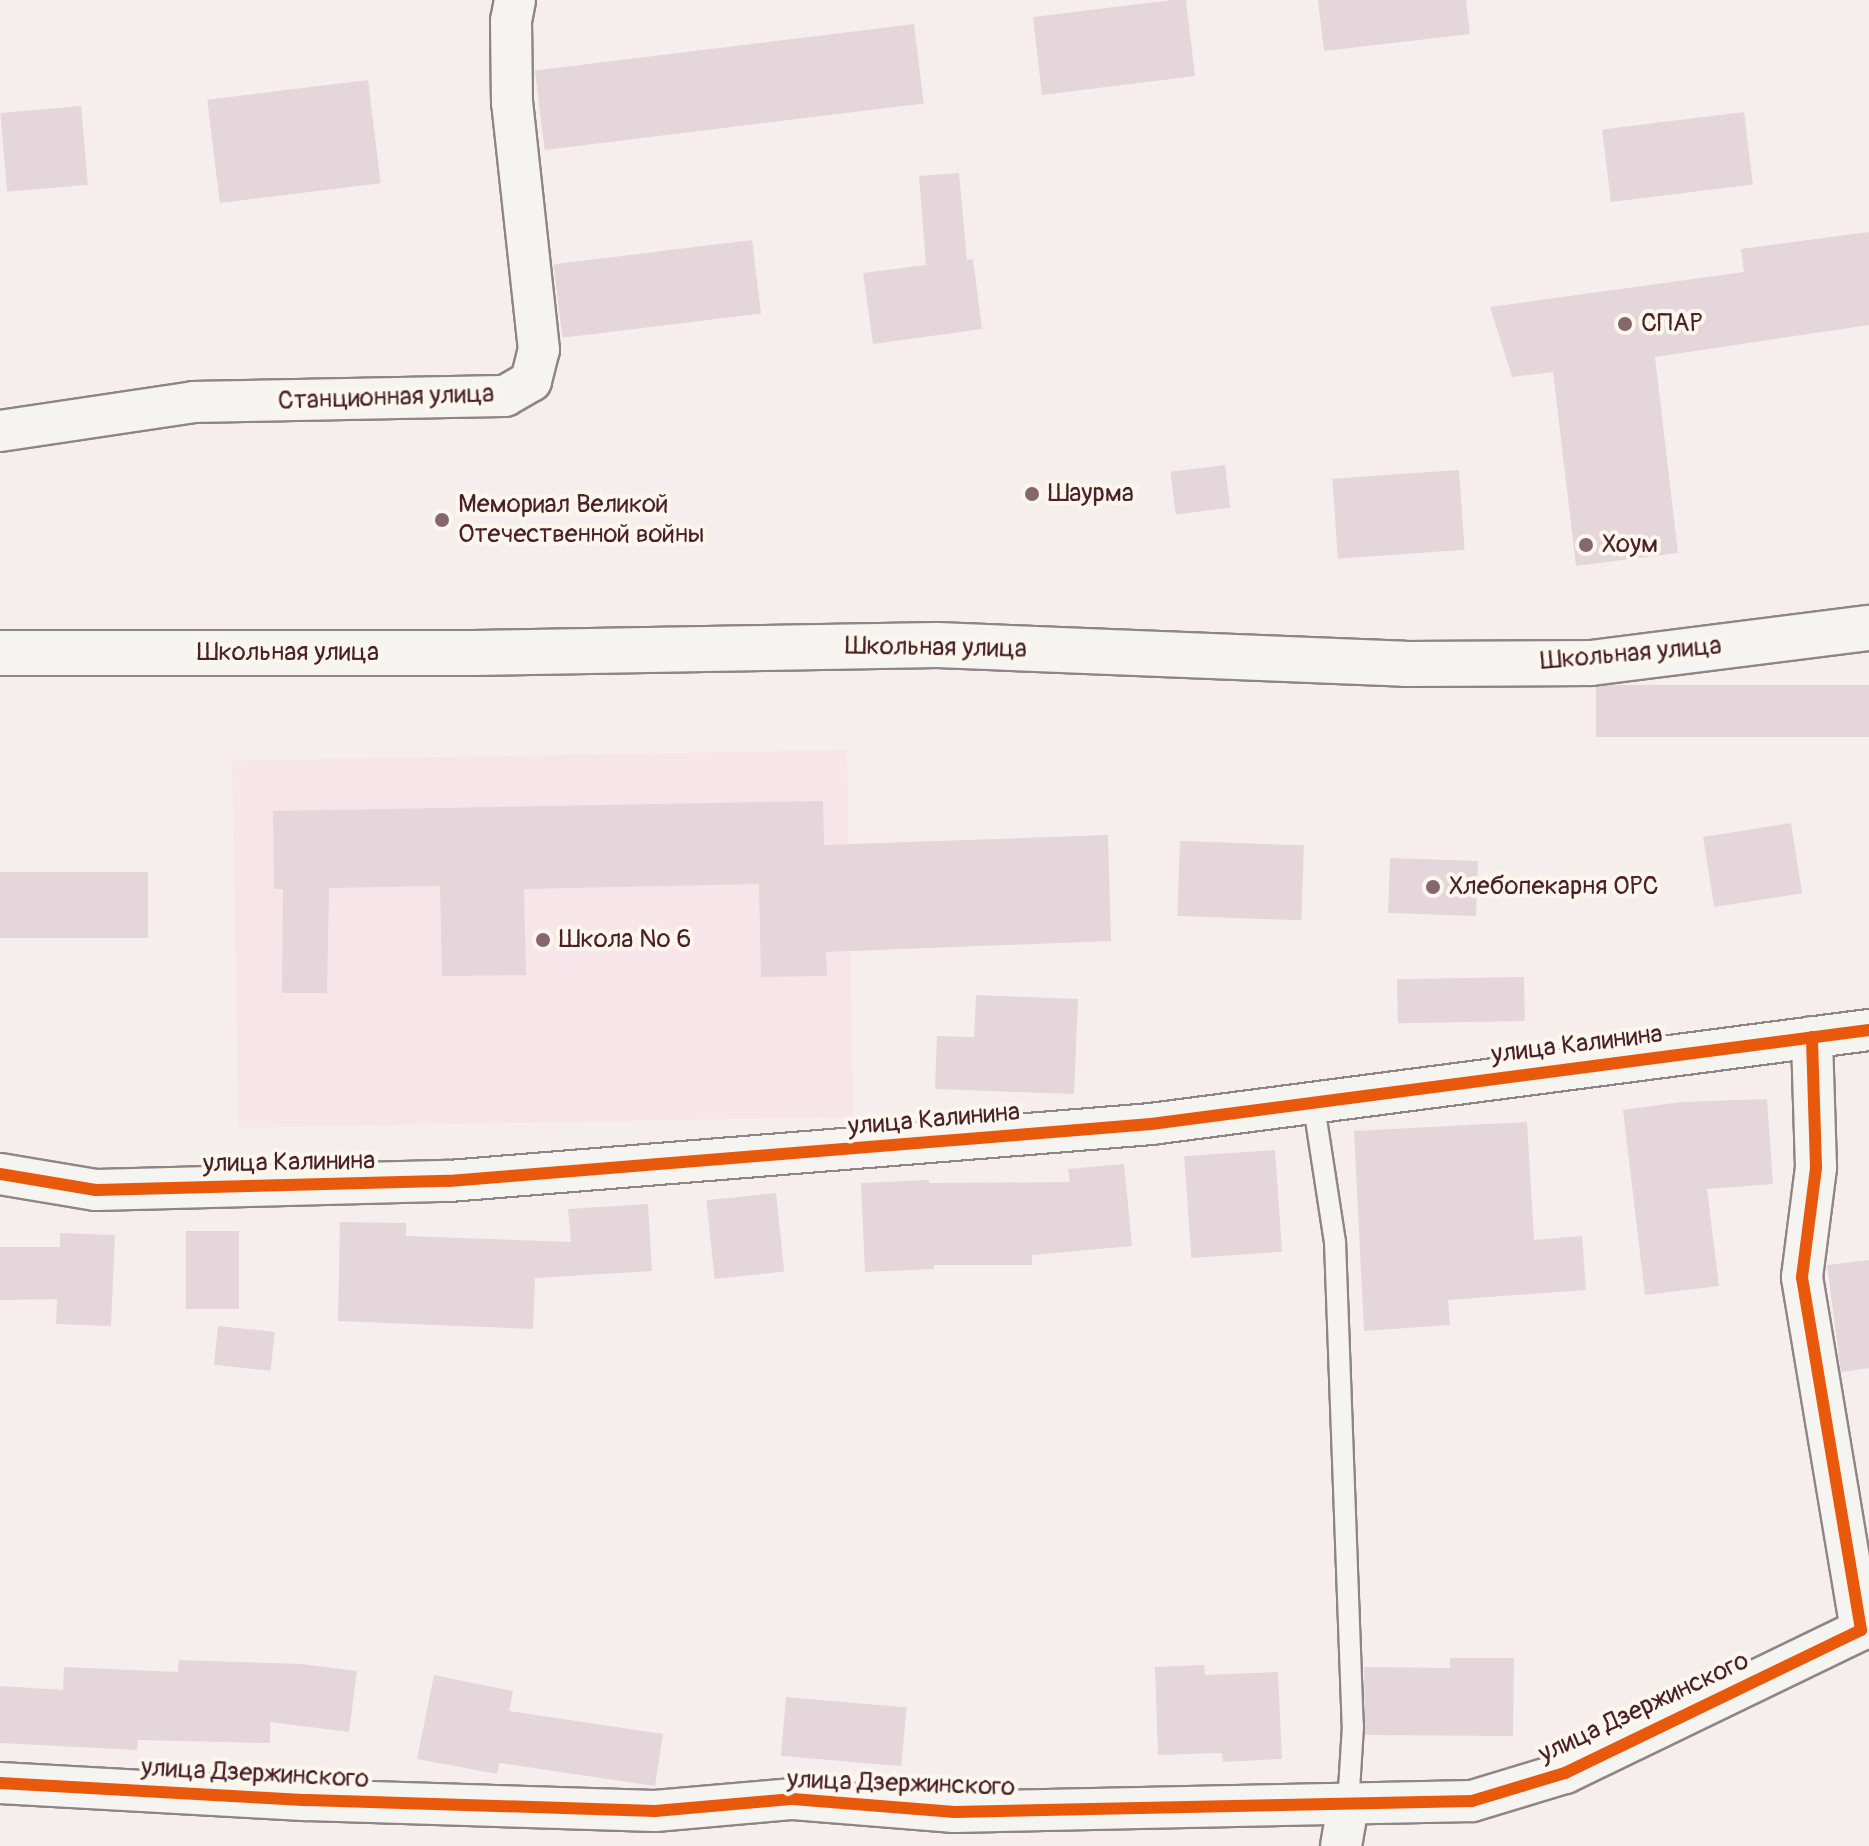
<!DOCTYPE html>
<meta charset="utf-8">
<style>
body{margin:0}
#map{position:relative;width:1869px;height:1846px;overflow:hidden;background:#f6eeec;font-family:Pangolin,sans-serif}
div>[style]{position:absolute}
.built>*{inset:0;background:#f7e5e9;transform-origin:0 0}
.building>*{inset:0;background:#e4d6db;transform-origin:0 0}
.roads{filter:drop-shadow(2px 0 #908485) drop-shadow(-2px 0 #908485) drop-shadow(0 2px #908485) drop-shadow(0 -2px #908485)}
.lane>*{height:20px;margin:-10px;padding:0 10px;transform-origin:10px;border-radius:10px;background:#f6f4f0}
.street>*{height:40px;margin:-20px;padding:0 20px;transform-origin:20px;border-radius:20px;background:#f6f4f0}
.secondary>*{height:44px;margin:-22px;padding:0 22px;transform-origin:22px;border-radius:22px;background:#f6f4f0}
.cycleway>*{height:12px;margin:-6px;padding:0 6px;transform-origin:6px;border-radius:6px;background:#e8590c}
.dots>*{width:22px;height:22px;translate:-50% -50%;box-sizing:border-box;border:4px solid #fbf7ec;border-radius:50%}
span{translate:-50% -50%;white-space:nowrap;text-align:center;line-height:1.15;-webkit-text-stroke:8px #fbf7ec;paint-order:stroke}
.poi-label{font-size:26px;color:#4a1f2b}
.left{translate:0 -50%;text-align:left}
.street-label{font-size:26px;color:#4a1f2b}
</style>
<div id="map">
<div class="built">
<div style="left:847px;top:750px;width:367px;height:615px;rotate:89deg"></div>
</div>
<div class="building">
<div style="clip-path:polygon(1172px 0,1186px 0,1195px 76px,1042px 95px,1033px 17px)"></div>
<div style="clip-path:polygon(1318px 0,1466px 0,1470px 34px,1324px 51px)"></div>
<div style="left:914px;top:24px;width:80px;height:382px;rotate:83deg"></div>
<div style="left:368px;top:80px;width:104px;height:162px;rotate:83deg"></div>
<div style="left:81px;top:106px;width:79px;height:81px;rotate:85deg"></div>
<div style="left:1744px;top:112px;width:73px;height:143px;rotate:83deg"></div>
<div style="clip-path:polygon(959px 173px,967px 260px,973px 259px,982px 329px,873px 344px,863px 273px,926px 265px,919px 176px)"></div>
<div style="clip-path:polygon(1869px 232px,1869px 325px,1655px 357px,1678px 553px,1576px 566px,1553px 372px,1512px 377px,1490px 307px,1744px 272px,1741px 249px)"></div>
<div style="left:752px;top:240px;width:74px;height:200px;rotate:83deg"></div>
<div style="left:1225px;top:465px;width:43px;height:55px;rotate:83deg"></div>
<div style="left:1459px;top:470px;width:80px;height:127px;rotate:86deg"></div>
<div style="left:1869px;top:685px;width:52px;height:273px;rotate:90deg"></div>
<div style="clip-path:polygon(823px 801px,824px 845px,1108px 835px,1111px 941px,826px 952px,827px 976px,761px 977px,759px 884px,524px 889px,526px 975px,442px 976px,440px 886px,329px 888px,327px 993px,282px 993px,283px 889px,274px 889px,273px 811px)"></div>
<div style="left:1791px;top:823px;width:71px;height:89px;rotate:81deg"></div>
<div style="left:1180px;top:841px;width:124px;height:75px;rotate:2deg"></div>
<div style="left:1390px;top:858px;width:88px;height:55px;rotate:2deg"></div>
<div style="left:0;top:872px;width:148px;height:66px"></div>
<div style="left:1524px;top:977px;width:44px;height:127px;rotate:89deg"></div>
<div style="clip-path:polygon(976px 995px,1078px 999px,1074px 1094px,935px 1089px,937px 1036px,974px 1037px)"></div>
<div style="clip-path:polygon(1767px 1099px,1773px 1184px,1707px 1189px,1719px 1286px,1645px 1295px,1623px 1110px,1681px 1102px)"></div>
<div style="clip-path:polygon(1527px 1122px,1534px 1240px,1582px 1236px,1586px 1290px,1448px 1300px,1450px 1325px,1364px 1331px,1354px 1131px)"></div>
<div style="left:1275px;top:1150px;width:102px;height:91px;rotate:86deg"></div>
<div style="clip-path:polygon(1124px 1164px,1132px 1246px,1032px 1255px,1032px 1265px,934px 1265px,934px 1269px,865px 1272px,861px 1183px,929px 1180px,929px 1183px,1070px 1182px,1068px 1169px)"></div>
<div style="left:776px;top:1193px;width:79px;height:70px;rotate:84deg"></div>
<div style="clip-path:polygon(648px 1204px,652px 1271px,535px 1278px,533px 1329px,338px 1321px,340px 1222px,406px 1223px,406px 1236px,571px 1242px,568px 1209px)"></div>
<div style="left:186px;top:1231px;width:53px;height:78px"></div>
<div style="clip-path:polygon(60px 1233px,115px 1235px,111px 1326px,56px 1324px,57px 1299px,0 1300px,0 1247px,60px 1247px)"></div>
<div style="clip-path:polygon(1869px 1260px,1869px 1368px,1841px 1372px,1827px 1265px)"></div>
<div style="left:218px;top:1326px;width:57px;height:39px;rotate:6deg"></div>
<div style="clip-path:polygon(1450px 1658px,1514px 1658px,1513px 1736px,1365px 1735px,1364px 1667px,1450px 1668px)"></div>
<div style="clip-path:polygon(179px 1660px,301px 1664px,357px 1671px,349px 1732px,270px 1722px,270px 1743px,138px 1740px,137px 1750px,0 1743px,0 1686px,63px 1690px,64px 1667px,178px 1672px)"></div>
<div style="clip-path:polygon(1204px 1665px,1205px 1675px,1278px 1672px,1282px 1759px,1223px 1762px,1222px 1753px,1158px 1755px,1155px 1667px)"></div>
<div style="clip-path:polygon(434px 1675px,513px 1691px,509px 1711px,663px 1734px,655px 1786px,499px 1763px,497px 1774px,417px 1759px)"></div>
<div style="left:786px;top:1697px;width:121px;height:59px;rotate:5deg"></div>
</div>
<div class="roads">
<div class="lane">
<div style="left:1313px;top:1100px;width:144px;rotate:81.2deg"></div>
<div style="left:1335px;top:1242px;width:484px;rotate:87.9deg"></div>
<div style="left:1353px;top:1726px;width:80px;rotate:93.6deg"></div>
</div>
<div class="street">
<div style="left:0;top:431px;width:195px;rotate:-8.5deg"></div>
<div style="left:193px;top:402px;width:312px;rotate:-1.1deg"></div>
<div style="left:505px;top:396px;width:30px;rotate:-30deg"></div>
<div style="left:531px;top:381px;width:32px;rotate:-76deg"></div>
<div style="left:539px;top:350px;width:248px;rotate:-96.2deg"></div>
<div style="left:512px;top:103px;width:82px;rotate:-90.7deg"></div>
<div style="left:511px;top:21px;width:21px;rotate:-79deg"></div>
<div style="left:0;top:1174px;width:97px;rotate:9.5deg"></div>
<div style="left:96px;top:1190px;width:353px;rotate:-1.5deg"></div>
<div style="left:449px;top:1181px;width:704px;rotate:-4.64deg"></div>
<div style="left:1151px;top:1124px;width:724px;rotate:-7.46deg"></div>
<div style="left:0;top:1783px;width:308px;rotate:3.2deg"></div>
<div style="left:308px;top:1800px;width:347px;rotate:1.8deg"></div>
<div style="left:655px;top:1811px;width:139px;rotate:-5deg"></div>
<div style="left:793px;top:1799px;width:162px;rotate:4.6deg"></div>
<div style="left:954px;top:1812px;width:518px;rotate:-1.22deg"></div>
<div style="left:1472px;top:1801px;width:97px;rotate:-16.8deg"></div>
<div style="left:1565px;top:1773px;width:329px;rotate:-25.8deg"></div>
<div style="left:1861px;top:1630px;width:358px;rotate:-99.5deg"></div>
<div style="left:1802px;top:1277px;width:111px;rotate:-82.7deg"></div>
<div style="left:1816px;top:1167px;width:130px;rotate:-91.8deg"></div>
<div style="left:1341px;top:1846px;width:41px;rotate:-80.1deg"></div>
</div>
<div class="secondary">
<div style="left:0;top:653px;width:472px"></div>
<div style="left:472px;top:653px;width:465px;rotate:-1deg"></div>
<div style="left:937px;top:645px;width:468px;rotate:2.3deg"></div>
<div style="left:1405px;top:664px;width:186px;rotate:-0.3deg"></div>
<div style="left:1591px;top:663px;width:280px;rotate:-7.2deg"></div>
</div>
</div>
<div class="cycleway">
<div style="left:0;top:1174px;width:97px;rotate:9.5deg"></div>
<div style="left:96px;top:1190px;width:353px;rotate:-1.5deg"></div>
<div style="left:449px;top:1181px;width:704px;rotate:-4.64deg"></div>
<div style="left:1151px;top:1124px;width:724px;rotate:-7.46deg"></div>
<div style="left:0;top:1783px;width:308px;rotate:3.2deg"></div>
<div style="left:308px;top:1800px;width:347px;rotate:1.8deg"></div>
<div style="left:655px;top:1811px;width:139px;rotate:-5deg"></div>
<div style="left:793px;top:1799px;width:162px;rotate:4.6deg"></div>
<div style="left:954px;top:1812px;width:518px;rotate:-1.22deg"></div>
<div style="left:1472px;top:1801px;width:97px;rotate:-16.8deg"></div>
<div style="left:1565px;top:1773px;width:329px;rotate:-25.8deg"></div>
<div style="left:1861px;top:1630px;width:358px;rotate:-99.5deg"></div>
<div style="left:1802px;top:1277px;width:111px;rotate:-82.7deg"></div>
<div style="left:1816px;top:1167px;width:130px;rotate:-91.8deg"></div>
</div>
<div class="dots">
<div style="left:1625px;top:324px;background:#86676f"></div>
<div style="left:1032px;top:494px;background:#86676f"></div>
<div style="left:442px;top:520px;background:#86676f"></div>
<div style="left:1586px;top:545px;background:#86676f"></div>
<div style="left:1433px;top:887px;background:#86676f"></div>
<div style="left:543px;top:940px;background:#86676f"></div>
</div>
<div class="poi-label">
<span class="left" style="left:1641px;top:324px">СПАР</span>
<span class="left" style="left:1048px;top:494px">Шаурма</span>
<span class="left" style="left:458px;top:520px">Мемориал Великой<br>Отечественной войны</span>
<span class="left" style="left:1602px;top:545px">Хоум</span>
<span class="left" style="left:1449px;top:887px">Хлебопекарня ОРС</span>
<span class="left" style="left:559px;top:940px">Школа № 6</span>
</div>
<div class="street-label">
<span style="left:386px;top:398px;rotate:-2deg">Станционная улица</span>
<span style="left:936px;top:648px;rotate:1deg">Школьная улица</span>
<span style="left:288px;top:653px">Школьная улица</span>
<span style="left:1631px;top:654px;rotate:-5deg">Школьная улица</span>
<span style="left:1577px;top:1045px;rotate:-7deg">улица Калинина</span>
<span style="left:934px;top:1120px;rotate:-5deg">улица Калинина</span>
<span style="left:289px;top:1163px;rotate:-1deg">улица Калинина</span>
<span style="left:1644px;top:1708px;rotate:-25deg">улица Дзержинского</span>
<span style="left:255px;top:1774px;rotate:3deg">улица Дзержинского</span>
<span style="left:901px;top:1784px;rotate:2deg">улица Дзержинского</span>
</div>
</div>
